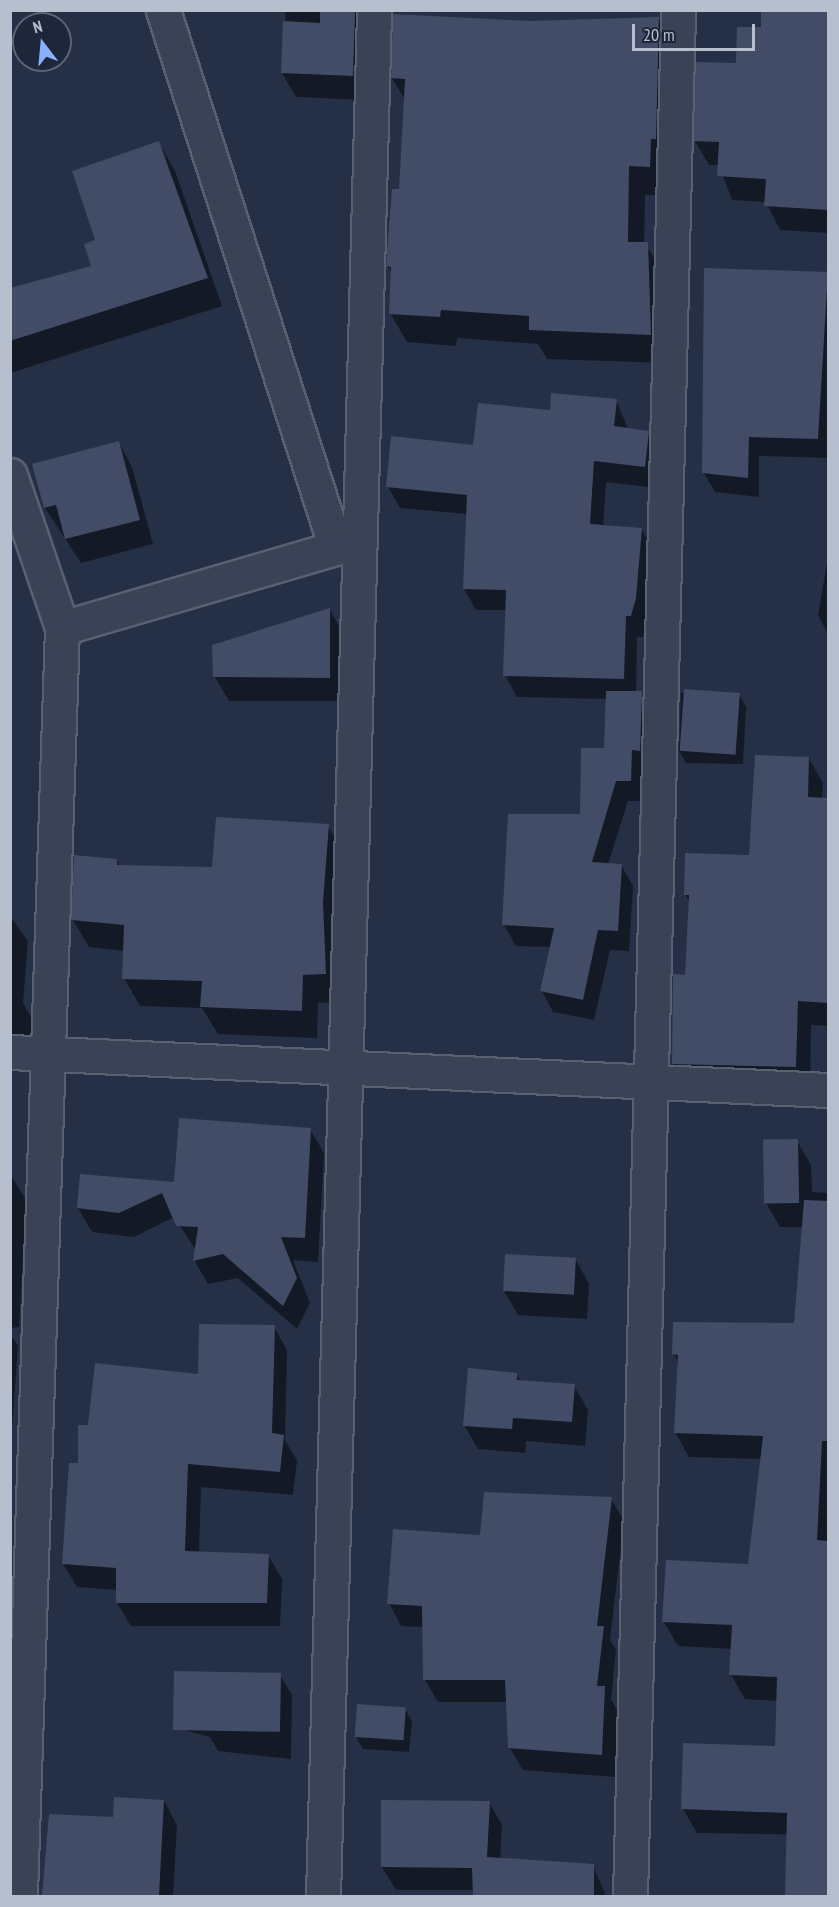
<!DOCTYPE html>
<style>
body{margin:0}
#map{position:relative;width:839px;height:1907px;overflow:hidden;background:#253046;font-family:"PT Sans Narrow",sans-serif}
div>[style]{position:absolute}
.shadow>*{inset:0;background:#0007}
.building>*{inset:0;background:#424c66;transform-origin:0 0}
.roads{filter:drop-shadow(2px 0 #586072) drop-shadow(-2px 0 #586072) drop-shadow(0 2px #586072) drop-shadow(0 -2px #586072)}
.minor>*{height:33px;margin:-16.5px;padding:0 16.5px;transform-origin:16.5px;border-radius:16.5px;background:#3a4355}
span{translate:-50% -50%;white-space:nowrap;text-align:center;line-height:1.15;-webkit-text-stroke:6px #1e273a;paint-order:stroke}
.frame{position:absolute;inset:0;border:12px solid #b7bece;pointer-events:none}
.north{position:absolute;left:12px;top:12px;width:60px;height:60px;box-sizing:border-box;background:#1e273a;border:2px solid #5b6375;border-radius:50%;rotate:344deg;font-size:16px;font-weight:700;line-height:24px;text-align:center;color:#b7bece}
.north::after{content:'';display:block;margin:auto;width:21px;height:27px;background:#8baeff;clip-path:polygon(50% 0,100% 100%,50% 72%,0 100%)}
.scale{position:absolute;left:632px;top:24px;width:123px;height:27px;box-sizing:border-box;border:3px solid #b7bece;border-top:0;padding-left:8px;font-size:18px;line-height:21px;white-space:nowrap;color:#b7bece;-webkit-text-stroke:4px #1e273a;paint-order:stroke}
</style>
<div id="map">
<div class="shadow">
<div style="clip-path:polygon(286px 10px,366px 10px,366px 100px,296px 97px,282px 73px)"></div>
<div style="clip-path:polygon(762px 10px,828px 10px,828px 233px,780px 230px,766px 202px,732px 200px,719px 165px,709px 165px,695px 141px,762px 29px)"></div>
<div style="clip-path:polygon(394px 14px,530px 23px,658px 18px,675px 47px,666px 195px,645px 195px,644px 243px,664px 272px,667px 363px,547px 359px,538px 344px,457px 338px,456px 346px,407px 342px,390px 313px,393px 275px,388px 266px,400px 191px,405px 100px,392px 78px)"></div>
<div style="clip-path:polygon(159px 143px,175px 171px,222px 306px,10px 373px,10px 290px,93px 267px,97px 241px)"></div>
<div style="clip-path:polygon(705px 269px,828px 274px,828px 458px,759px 456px,759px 497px,715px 492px,704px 473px)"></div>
<div style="clip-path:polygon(616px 400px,628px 429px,648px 432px,660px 453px,656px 488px,606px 482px,603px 527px,642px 530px,654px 551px,647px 620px,643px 637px,637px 637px,636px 693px,653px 713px,642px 801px,628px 801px,608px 864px,621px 865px,633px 886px,629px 951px,610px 950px,594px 1020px,553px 1012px,542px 991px,551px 947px,516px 946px,504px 925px,582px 816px,605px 750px,607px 699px,517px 697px,505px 675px,507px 610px,476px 610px,464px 589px,467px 514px,400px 508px,388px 487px,551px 412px)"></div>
<div style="clip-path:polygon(119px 443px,132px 467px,153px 544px,81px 563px,45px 508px,34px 465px)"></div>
<div style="clip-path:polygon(828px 557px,828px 634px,818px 615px)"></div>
<div style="clip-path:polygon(330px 610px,343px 633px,343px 701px,229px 701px,215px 677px)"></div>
<div style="clip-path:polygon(681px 693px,739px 695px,746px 707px,743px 764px,686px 763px,679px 751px)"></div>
<div style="clip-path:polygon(809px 759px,823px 783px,822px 799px,828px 799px,828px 1026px,811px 1025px,810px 1091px,688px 1088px,674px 1064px,686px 976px,690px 903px,685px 894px,751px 856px)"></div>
<div style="clip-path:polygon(328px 826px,344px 854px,341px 1002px,318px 1003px,317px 1038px,218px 1034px,202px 1008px,140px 1006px,124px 978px,124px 951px,89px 947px,73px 920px,117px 860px,120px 867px,214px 869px)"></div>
<div style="clip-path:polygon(10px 916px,28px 941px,23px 1003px,33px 1021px,31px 1057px,10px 1059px)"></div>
<div style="clip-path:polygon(310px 1129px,324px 1153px,318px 1262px,293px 1260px,310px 1303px,297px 1329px,238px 1278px,208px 1284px,194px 1260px,196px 1250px,174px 1217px,134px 1237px,92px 1232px,78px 1208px,175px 1183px)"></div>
<div style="clip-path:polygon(797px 1141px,811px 1165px,812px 1192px,828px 1193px,828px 1835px,697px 1833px,683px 1809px,776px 1748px,778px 1701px,745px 1699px,731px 1675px,732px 1649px,678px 1646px,664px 1622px,749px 1566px,762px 1459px,689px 1457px,675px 1432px,679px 1364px,674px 1354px,796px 1325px,803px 1227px,780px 1227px,766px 1203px)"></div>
<div style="clip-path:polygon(10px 1174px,26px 1200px,19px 1327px,10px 1328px)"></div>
<div style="clip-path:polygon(576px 1260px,589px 1284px,587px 1319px,518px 1315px,504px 1291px)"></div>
<div style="clip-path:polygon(274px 1327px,287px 1350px,285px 1440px,297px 1460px,293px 1495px,201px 1487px,199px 1553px,268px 1555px,282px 1579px,280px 1626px,131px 1626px,117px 1603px,117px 1590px,77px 1587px,63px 1564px,90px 1427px,200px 1375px)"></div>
<div style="clip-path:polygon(10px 1333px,18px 1346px,11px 1443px,10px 1443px)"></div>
<div style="clip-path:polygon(516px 1374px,521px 1382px,574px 1386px,588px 1410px,585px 1446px,526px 1441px,525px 1453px,478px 1449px,464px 1425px)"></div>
<div style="clip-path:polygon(611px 1499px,624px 1521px,610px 1640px,616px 1650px,611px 1699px,617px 1710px,615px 1777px,523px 1770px,510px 1748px,508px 1702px,438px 1702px,425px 1680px,424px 1627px,401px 1626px,389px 1603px,482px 1537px)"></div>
<div style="clip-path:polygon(280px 1675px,292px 1695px,291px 1759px,218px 1751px,210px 1737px,187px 1731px)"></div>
<div style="clip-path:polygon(405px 1709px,412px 1721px,409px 1752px,363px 1749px,356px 1737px)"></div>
<div style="clip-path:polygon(164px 1801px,177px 1825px,173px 1896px,53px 1896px,53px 1816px,114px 1819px)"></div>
<div style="clip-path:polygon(489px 1802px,502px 1825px,500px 1860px,593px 1866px,606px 1896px,474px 1896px,474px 1890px,396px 1890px,382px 1867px)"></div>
<div style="clip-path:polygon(787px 1873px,828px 1874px,828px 1896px,677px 1896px,787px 1896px)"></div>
</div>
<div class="building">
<div style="clip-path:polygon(320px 10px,355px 12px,353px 76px,281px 73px,283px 21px,320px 23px)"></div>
<div style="clip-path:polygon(761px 10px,828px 10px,828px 210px,764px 206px,766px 179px,717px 176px,719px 142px,693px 141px,695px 62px,736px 63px,737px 27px,761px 27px)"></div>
<div style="clip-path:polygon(393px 14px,530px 21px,659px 17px,656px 139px,651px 139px,650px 167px,629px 166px,628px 242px,648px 242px,651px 335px,529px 330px,529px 316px,441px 310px,440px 317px,389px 314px,391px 267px,386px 266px,392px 189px,399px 189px,405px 79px,391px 78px)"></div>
<div style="clip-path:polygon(159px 141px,208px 278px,10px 341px,10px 288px,91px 266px,84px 244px,95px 240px,72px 171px)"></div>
<div style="clip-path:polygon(704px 268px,828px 272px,818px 439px,749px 437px,748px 478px,702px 473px)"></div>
<div style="clip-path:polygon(551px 393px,617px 399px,614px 426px,649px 431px,645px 467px,594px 461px,590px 524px,642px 528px,636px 598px,631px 616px,626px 616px,624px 679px,503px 676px,506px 590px,463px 589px,467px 495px,386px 487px,391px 436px,473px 445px,478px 403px,550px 410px)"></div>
<div style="clip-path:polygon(119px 441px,140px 520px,65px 539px,56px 505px,44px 508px,32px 464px)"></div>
<div style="clip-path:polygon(330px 608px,330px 678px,213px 677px,212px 645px)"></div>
<div style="left:684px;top:689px;width:56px;height:62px;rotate:4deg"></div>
<div style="clip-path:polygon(606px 691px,642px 691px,640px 751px,632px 750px,631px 781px,616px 781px,592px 862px,622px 864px,618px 931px,598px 930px,583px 1000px,540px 991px,554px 928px,502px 925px,508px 814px,580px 814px,581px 748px,604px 748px)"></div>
<div style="clip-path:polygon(755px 755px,809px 757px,808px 797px,828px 798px,828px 1003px,798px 1001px,796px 1067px,672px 1064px,673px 974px,685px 975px,689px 895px,684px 895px,685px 853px,749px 855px)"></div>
<div style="clip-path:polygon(216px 817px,329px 824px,323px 902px,326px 974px,303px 975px,302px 1011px,200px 1007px,202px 981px,122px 979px,124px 925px,71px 920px,74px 855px,117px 859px,117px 865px,212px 867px)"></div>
<div style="clip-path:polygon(179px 1118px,311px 1128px,305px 1238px,281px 1237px,297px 1278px,283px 1306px,223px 1254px,193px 1261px,198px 1227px,176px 1226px,162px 1193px,119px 1213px,77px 1208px,80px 1174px,174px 1182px)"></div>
<div style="left:798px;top:1139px;width:64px;height:35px;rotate:89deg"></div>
<div style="clip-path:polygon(804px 1200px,828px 1201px,828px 1441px,822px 1441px,817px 1540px,828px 1541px,828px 1896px,785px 1896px,787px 1813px,681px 1809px,683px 1743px,775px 1746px,777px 1677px,729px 1675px,732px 1625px,662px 1622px,666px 1560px,748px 1564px,763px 1436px,674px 1433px,678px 1355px,672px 1354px,673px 1322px,794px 1323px)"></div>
<div style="left:505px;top:1254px;width:71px;height:37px;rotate:3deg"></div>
<div style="clip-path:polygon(199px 1324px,275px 1325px,272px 1433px,284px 1435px,280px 1472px,188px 1464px,185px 1551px,269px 1554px,267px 1603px,116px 1603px,116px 1568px,62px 1564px,69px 1463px,78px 1463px,78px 1425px,88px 1425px,95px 1363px,198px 1374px)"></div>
<div style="clip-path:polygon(468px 1368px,517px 1373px,517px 1380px,575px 1384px,572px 1422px,513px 1418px,512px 1429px,463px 1426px)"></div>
<div style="clip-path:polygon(484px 1492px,612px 1497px,597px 1626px,604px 1626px,597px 1686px,605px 1686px,602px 1755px,508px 1748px,505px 1680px,423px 1680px,422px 1606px,387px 1604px,393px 1529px,480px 1535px)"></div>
<div style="left:174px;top:1671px;width:107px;height:59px;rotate:1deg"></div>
<div style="left:357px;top:1704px;width:49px;height:33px;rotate:4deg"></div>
<div style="clip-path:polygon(114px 1797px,164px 1800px,159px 1896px,42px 1896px,49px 1814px,113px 1817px)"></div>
<div style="clip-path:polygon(381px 1800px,490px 1801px,487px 1857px,594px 1864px,594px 1896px,473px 1896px,472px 1868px,381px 1867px)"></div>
</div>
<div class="roads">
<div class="minor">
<div style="left:163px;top:10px;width:565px;rotate:72.17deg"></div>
<div style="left:10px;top:475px;width:162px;rotate:71.2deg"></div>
<div style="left:62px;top:628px;width:1269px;rotate:91.9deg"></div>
<div style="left:62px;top:628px;width:307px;rotate:-16.3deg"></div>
<div style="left:10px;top:1052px;width:819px;rotate:2.66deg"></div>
<div style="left:323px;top:1896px;width:1887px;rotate:-88.45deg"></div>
<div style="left:630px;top:1896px;width:1887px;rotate:-88.54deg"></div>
</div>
</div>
<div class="frame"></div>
<div class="north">N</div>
<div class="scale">20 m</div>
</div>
